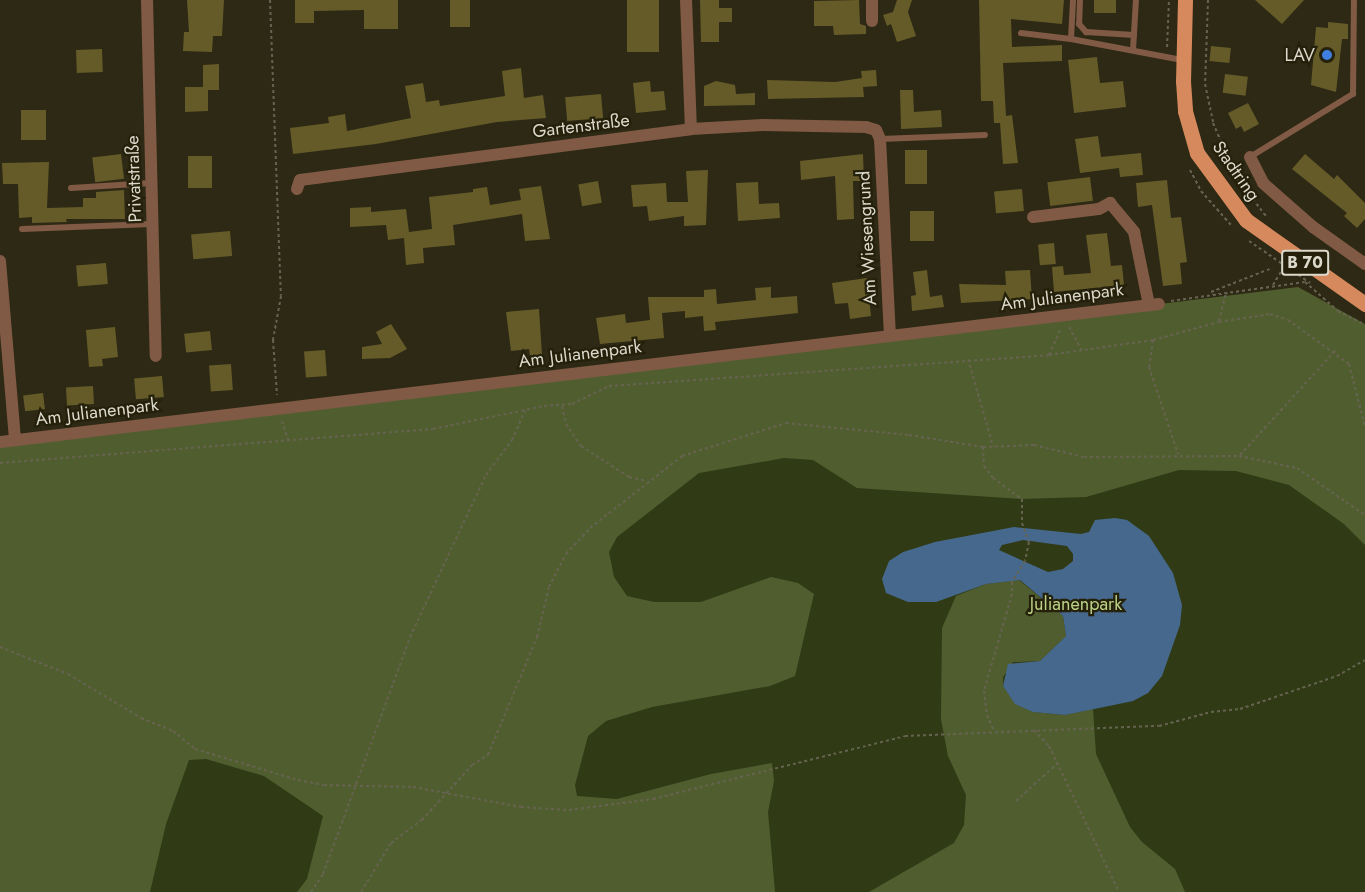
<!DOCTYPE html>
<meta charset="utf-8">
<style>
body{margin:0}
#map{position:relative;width:1365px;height:892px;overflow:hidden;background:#2d2914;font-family:Jost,sans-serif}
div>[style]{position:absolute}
.green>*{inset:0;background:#303b16}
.forest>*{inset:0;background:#505e2f}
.water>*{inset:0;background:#46688d}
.building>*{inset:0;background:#655b29;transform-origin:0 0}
.path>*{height:2px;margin-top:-1px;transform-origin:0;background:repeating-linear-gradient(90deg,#666250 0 3px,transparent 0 6px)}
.service>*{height:6px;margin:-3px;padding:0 3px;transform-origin:3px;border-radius:3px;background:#805a45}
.minor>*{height:12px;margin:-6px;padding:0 6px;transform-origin:6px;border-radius:6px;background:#805a45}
.primary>*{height:15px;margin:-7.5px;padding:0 7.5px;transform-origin:7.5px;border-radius:7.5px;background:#d6895d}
.dots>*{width:16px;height:16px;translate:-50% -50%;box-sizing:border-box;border:3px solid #24200a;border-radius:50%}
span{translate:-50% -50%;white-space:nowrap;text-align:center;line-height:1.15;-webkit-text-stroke:4.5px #24200a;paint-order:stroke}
.shield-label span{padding:2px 4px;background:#24200a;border:2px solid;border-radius:4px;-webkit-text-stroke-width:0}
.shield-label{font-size:16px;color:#dbd9cc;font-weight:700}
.poi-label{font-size:18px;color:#dbd9cc}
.right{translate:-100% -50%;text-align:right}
.street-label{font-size:18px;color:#dbd9cc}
.park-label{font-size:18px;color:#bad187}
</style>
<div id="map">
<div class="green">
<div style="clip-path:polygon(1298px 287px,1365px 324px,1365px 892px,0 892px,0 447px)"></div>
</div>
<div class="forest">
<div style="clip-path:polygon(1298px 287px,1365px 324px,1365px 545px,1344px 524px,1289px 485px,1236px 471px,1179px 470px,1086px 497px,1021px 499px,857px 488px,813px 460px,784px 458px,699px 473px,617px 537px,609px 552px,614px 577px,627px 596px,654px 602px,701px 602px,771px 577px,798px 583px,814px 594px,795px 676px,770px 686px,652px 707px,606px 721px,588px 736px,575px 785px,577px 796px,617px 799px,711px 774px,772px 763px,774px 781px,768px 812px,775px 892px,297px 892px,307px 879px,323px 816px,264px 776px,206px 759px,189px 760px,166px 824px,150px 892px,0 892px,0 447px)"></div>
<div style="clip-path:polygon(1019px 580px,1063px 616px,1066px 636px,1040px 661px,1013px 662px,1003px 677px,1003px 686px,1016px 704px,1033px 712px,1065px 715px,1093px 709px,1096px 754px,1130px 827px,1142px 842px,1175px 869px,1185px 892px,869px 892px,954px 843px,964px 825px,966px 795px,948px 756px,941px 719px,942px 628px,956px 596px,986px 584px)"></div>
</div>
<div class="water">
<div style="clip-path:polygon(evenodd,1115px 518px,1127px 520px,1149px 536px,1173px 573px,1182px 605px,1180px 625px,1162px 676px,1148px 693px,1133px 701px,1065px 715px,1033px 712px,1015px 704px,1003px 686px,1008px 664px,1040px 661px,1066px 636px,1063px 616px,1020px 580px,986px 584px,936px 602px,908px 602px,886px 593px,882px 579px,889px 561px,903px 552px,935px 542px,1014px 527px,1081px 534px,1089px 532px,1095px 520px,1115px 518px,1023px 540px,1067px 546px,1073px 554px,1073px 561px,1063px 569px,1048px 572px,999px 550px,1002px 545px,1023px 540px)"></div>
</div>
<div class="building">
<div style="clip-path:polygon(187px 0,224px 0,222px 36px,213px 36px,212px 52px,183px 51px,184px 32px,189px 32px)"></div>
<div style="clip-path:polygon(295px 0,398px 0,398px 29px,364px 29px,364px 10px,314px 11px,314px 23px,295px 23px)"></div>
<div style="left:450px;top:0;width:20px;height:27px"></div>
<div style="left:627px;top:0;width:32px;height:52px"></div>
<div style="clip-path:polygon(700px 0,719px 0,719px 8px,732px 8px,732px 22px,719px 22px,719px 42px,701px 42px)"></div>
<div style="clip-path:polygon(859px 0,860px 24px,866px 26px,866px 34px,834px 35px,833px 26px,814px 26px,814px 1px)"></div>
<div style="clip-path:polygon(897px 0,912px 0,908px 12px,916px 36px,897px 42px,891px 24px,887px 26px,883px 15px,893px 12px)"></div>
<div style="clip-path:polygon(979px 0,1064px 0,1062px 24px,1011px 19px,1012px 47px,1062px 45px,1062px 61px,1003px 63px,1006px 116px,1012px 115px,1018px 163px,1003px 164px,1000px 123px,994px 123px,993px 101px,981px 101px)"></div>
<div style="left:1094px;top:0;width:22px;height:13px"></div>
<div style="clip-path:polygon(1255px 0,1304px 0,1282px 24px)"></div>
<div style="clip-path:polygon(1328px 22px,1348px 24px,1348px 39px,1342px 39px,1336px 92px,1311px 85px,1316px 27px,1328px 28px)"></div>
<div style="left:1211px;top:46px;width:20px;height:15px;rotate:6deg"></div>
<div style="left:102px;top:49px;width:23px;height:26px;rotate:88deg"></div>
<div style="clip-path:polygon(1097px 57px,1100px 83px,1123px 81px,1126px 107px,1074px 113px,1068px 60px)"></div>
<div style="clip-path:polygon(219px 64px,219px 90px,208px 90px,208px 111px,185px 112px,185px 87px,203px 87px,203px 65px)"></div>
<div style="clip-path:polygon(521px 68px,524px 98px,543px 95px,546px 118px,497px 122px,376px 144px,293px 154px,290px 128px,329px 123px,328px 117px,345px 114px,347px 131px,411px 118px,405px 86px,423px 83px,426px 102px,439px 100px,440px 106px,505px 96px,502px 71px)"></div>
<div style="clip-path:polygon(876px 70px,877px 86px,863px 87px,864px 97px,768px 99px,767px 80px,835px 82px,862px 78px,861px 71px)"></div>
<div style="left:1225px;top:74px;width:23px;height:19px;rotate:7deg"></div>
<div style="clip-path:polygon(650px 81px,651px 92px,664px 91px,666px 110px,636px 113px,633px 83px)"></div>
<div style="clip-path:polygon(716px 81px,735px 85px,736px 94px,755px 93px,755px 105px,704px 106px,704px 86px)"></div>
<div style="clip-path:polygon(900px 90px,913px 90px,914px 112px,941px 110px,942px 127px,901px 129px)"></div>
<div style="left:601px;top:94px;width:24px;height:36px;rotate:85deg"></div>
<div style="clip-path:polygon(1248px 103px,1259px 124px,1244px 132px,1241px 126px,1236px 129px,1228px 113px)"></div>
<div style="left:21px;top:110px;width:25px;height:30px"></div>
<div style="clip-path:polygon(1098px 136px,1101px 157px,1141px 153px,1143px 175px,1120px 177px,1119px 168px,1080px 173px,1075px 139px)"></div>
<div style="left:905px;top:150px;width:22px;height:34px"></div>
<div style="left:121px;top:154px;width:25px;height:29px;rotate:83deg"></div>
<div style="clip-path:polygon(863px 154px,864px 181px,853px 181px,854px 219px,837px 220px,835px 176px,801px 180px,800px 161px)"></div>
<div style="clip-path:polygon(1305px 154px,1334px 179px,1337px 175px,1365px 203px,1365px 219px,1357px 228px,1344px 216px,1347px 213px,1292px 169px)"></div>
<div style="left:188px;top:156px;width:24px;height:32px"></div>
<div style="clip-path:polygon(49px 162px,47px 208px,83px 207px,83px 198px,96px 198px,96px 192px,124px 190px,125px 219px,66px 219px,67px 222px,32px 223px,32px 217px,19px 218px,18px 184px,3px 184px,2px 163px)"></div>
<div style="clip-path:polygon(708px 170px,706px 225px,684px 226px,684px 216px,649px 221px,647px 206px,633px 207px,631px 185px,666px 183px,667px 202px,688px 202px,686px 171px)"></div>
<div style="left:1090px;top:177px;width:24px;height:43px;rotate:83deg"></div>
<div style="clip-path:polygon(1167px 180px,1171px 218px,1181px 217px,1187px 262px,1180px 263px,1182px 284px,1163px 286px,1152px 205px,1138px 207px,1136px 183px)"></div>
<div style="left:598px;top:181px;width:22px;height:20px;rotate:80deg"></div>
<div style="clip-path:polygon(758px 182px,759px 204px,779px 203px,780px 218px,738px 221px,736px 183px)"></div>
<div style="clip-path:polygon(541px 186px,550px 239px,525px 241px,522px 214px,453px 225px,455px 245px,423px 248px,424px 263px,406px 265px,404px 238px,388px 240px,386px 225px,350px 227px,350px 208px,371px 207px,371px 212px,406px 209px,409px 232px,432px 229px,429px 197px,473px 192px,473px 189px,487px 187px,490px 205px,521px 200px,519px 189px)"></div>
<div style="left:1022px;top:189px;width:22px;height:28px;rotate:85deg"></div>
<div style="left:910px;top:211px;width:24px;height:30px"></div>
<div style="left:230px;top:231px;width:25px;height:39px;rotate:85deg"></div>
<div style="clip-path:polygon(1107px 233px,1111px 266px,1122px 265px,1124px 285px,1054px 292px,1052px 267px,1063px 266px,1064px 275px,1091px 273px,1086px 235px)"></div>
<div style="left:1054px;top:243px;width:21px;height:16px;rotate:85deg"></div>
<div style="left:106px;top:263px;width:21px;height:30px;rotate:85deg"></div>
<div style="clip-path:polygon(927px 270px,930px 297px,942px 295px,944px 307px,912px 311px,911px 296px,916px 295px,913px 272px)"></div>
<div style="clip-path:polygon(1030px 270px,1032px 299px,961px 303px,959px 284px,1006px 285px,1005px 271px)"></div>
<div style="clip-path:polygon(867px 278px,871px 316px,850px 319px,848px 303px,835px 304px,832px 283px)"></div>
<div style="clip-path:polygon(771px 287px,771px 298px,797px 296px,798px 313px,715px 322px,716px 330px,704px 331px,703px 316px,685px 318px,685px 311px,662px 313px,664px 338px,600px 344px,596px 318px,625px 314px,626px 323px,650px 320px,648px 297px,704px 297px,704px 290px,716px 289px,717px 304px,756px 300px,755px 288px)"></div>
<div style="clip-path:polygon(539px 309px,542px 355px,530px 356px,529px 349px,511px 351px,506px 312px)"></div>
<div style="clip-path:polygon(391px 324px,407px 349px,390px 358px,362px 359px,362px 347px,382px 344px,376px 332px)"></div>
<div style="clip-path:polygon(115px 327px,118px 357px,102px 359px,103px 366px,89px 367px,86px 330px)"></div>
<div style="left:210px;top:331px;width:19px;height:26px;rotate:84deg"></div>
<div style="left:325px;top:350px;width:26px;height:21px;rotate:86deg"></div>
<div style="left:231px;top:364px;width:26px;height:22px;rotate:86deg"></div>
<div style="left:162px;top:376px;width:21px;height:28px;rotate:85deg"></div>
<div style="left:93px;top:386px;width:18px;height:27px;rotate:87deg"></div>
<div style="left:43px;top:393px;width:16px;height:20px;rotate:83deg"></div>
</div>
<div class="path">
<div style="left:270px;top:0;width:296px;rotate:87.9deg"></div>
<div style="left:281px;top:296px;width:45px;rotate:100.3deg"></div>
<div style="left:273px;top:340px;width:55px;rotate:85.8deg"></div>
<div style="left:1208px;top:0;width:84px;rotate:92deg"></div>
<div style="left:1205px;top:84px;width:40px;rotate:78deg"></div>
<div style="left:1213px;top:123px;width:62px;rotate:66.3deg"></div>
<div style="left:1238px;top:180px;width:46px;rotate:52.1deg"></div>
<div style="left:1167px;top:47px;width:47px;rotate:-87.6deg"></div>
<div style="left:1190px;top:170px;width:24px;rotate:62deg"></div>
<div style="left:1201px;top:191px;width:45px;rotate:48.6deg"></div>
<div style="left:1249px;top:241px;width:74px;rotate:34.5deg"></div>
<div style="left:1305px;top:282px;width:44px;rotate:41.3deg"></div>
<div style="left:1338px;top:311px;width:30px;rotate:27deg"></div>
<div style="left:1273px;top:285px;width:21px;rotate:-59deg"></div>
<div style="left:1211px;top:292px;width:66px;rotate:-21.5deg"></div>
<div style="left:1171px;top:301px;width:135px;rotate:-8.1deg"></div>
<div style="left:1219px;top:321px;width:30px;rotate:-76deg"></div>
<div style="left:1069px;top:327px;width:26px;rotate:61deg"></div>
<div style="left:1153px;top:340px;width:27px;rotate:98deg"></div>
<div style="left:1149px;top:367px;width:92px;rotate:71.6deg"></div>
<div style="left:1049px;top:355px;width:27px;rotate:-66deg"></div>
<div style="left:968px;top:359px;width:91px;rotate:74deg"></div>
<div style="left:562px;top:406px;width:18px;rotate:77deg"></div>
<div style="left:566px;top:424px;width:27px;rotate:56deg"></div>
<div style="left:581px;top:446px;width:57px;rotate:32.9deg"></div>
<div style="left:629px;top:477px;width:17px;rotate:13deg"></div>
<div style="left:282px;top:421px;width:22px;rotate:72deg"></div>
<div style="left:983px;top:447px;width:19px;rotate:87deg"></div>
<div style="left:984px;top:466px;width:15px;rotate:53deg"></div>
<div style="left:993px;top:478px;width:36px;rotate:36deg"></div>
<div style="left:1022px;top:499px;width:24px;rotate:90deg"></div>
<div style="left:1022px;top:523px;width:20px;rotate:70deg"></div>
<div style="left:1029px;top:542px;width:19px;rotate:102deg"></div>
<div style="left:1025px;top:561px;width:25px;rotate:122deg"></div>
<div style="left:1012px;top:582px;width:12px;rotate:90deg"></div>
<div style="left:1012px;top:594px;width:101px;rotate:106.1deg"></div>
<div style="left:984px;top:691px;width:24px;rotate:83deg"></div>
<div style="left:987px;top:715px;width:17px;rotate:66deg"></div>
<div style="left:1240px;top:455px;width:141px;rotate:-47.6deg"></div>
<div style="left:0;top:463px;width:434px;rotate:-4.5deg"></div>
<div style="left:433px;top:429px;width:113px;rotate:-11.7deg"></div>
<div style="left:544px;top:406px;width:28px;rotate:-4deg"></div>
<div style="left:572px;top:404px;width:41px;rotate:-25.9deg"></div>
<div style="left:609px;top:386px;width:441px;rotate:-4deg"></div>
<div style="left:1049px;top:355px;width:105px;rotate:-8.2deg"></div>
<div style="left:1153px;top:340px;width:68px;rotate:-15.3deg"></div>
<div style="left:1219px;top:322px;width:52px;rotate:-8.9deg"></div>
<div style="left:1270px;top:314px;width:19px;rotate:18deg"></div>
<div style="left:1288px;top:320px;width:75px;rotate:35.8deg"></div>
<div style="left:1349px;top:364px;width:65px;rotate:75.7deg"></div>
<div style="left:0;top:647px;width:73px;rotate:21.7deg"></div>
<div style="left:68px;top:674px;width:85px;rotate:31.1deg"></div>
<div style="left:141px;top:718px;width:35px;rotate:22deg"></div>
<div style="left:173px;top:731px;width:28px;rotate:39deg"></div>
<div style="left:195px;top:749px;width:108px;rotate:16.8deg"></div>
<div style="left:298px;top:780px;width:26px;rotate:11deg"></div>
<div style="left:324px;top:785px;width:89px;rotate:1.3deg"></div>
<div style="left:413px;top:787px;width:110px;rotate:10.5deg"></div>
<div style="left:521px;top:807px;width:48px;rotate:3.6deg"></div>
<div style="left:569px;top:810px;width:85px;rotate:-7.5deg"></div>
<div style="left:653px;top:799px;width:260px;rotate:-14deg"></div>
<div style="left:905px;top:736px;width:254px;rotate:-2.3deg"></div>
<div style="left:1159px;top:726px;width:54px;rotate:-15.1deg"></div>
<div style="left:1211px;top:712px;width:29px;rotate:-6deg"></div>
<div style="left:1240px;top:709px;width:102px;rotate:-18.8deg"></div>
<div style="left:1337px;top:676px;width:32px;rotate:-30deg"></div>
<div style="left:1034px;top:730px;width:22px;rotate:47deg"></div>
<div style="left:1049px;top:746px;width:162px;rotate:64.4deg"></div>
<div style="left:1016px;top:801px;width:55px;rotate:-42.1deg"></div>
<div style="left:311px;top:892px;width:22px;rotate:-56deg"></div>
<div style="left:323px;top:874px;width:252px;rotate:-69.8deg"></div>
<div style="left:410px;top:637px;width:179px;rotate:-64.9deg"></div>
<div style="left:486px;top:475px;width:44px;rotate:-53.4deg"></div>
<div style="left:512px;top:440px;width:32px;rotate:-66deg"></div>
<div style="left:361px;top:892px;width:57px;rotate:-58.5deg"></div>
<div style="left:391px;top:843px;width:39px;rotate:-37deg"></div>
<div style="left:422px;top:820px;width:74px;rotate:-47.7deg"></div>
<div style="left:472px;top:765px;width:19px;rotate:-32deg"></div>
<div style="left:488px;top:755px;width:128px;rotate:-67.4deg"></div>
<div style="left:537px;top:637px;width:51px;rotate:-76.5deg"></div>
<div style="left:549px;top:587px;width:37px;rotate:-63deg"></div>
<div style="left:566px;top:554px;width:35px;rotate:-47deg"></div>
<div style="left:590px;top:528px;width:117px;rotate:-38deg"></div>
<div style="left:682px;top:456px;width:109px;rotate:-17.6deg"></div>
<div style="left:786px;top:423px;width:124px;rotate:5.6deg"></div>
<div style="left:909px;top:435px;width:75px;rotate:9.2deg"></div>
<div style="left:983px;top:447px;width:51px;rotate:-2.2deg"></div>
<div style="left:1034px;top:445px;width:51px;rotate:13.5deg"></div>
<div style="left:1084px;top:457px;width:155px;rotate:-0.4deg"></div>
<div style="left:1239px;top:456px;width:59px;rotate:11.7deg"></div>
<div style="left:1297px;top:468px;width:83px;rotate:34.7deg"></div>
</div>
<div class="service">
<div style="left:1080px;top:0;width:24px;rotate:92deg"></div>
<div style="left:1079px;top:24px;width:11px;rotate:49deg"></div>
<div style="left:1086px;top:32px;width:48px;rotate:3.6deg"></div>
<div style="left:1021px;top:33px;width:50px;rotate:6.8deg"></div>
<div style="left:1071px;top:39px;width:39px;rotate:-87deg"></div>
<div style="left:1071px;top:39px;width:113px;rotate:10.7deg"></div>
<div style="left:1133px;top:50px;width:50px;rotate:-86.6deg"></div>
<div style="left:880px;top:139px;width:105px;rotate:-2.2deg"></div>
<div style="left:1250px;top:157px;width:121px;rotate:-31.5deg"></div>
<div style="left:1353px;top:94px;width:94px;rotate:-89.4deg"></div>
<div style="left:71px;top:188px;width:80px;rotate:-3.6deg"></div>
<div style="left:22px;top:229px;width:130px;rotate:-2.2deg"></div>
</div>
<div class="minor">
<div style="left:147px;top:0;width:356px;rotate:88.6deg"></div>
<div style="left:686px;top:0;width:129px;rotate:87.8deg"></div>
<div style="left:872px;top:0;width:21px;rotate:90deg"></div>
<div style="left:1250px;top:157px;width:29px;rotate:63deg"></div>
<div style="left:1263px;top:183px;width:67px;rotate:41.3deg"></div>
<div style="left:1313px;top:227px;width:64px;rotate:35.4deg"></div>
<div style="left:297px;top:189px;width:9px;rotate:-72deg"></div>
<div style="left:300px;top:180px;width:394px;rotate:-7.4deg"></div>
<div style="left:691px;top:129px;width:72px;rotate:-3.2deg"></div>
<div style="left:763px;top:125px;width:103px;rotate:1.1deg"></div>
<div style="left:866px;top:127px;width:10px;rotate:17deg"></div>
<div style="left:876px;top:130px;width:10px;rotate:66deg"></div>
<div style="left:880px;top:139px;width:196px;rotate:87.1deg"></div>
<div style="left:1033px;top:217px;width:66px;rotate:-6.9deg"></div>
<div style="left:1099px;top:209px;width:13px;rotate:-29deg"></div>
<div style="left:1110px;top:203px;width:38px;rotate:50deg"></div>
<div style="left:1134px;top:232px;width:75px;rotate:78.4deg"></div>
<div style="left:0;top:261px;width:180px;rotate:85.2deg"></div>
<div style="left:0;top:442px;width:1167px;rotate:-6.79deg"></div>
</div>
<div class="primary">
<div style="left:1185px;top:0;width:81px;rotate:91.4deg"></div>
<div style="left:1183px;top:81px;width:30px;rotate:86deg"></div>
<div style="left:1185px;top:111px;width:44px;rotate:74.1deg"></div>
<div style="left:1197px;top:153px;width:83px;rotate:53.8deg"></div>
<div style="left:1246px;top:220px;width:146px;rotate:35.2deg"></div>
</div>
<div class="dots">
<div style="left:1327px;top:55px;background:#3f7fe0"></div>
</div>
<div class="shield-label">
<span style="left:1305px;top:263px">B 70</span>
</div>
<div class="poi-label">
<span class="right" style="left:1315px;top:55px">LAV</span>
</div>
<div class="street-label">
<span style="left:581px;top:126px;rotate:-7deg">Gartenstraße</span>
<span style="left:1236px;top:171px;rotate:55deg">Stadtring</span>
<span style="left:134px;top:179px;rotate:-92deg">Privatstraße</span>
<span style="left:867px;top:238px;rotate:-93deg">Am Wiesengrund</span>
<span style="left:1062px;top:297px;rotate:-7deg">Am Julianenpark</span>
<span style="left:580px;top:354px;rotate:-7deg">Am Julianenpark</span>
<span style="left:97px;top:412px;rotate:-7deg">Am Julianenpark</span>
</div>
<div class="park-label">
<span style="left:1076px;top:604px">Julianenpark</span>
</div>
</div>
